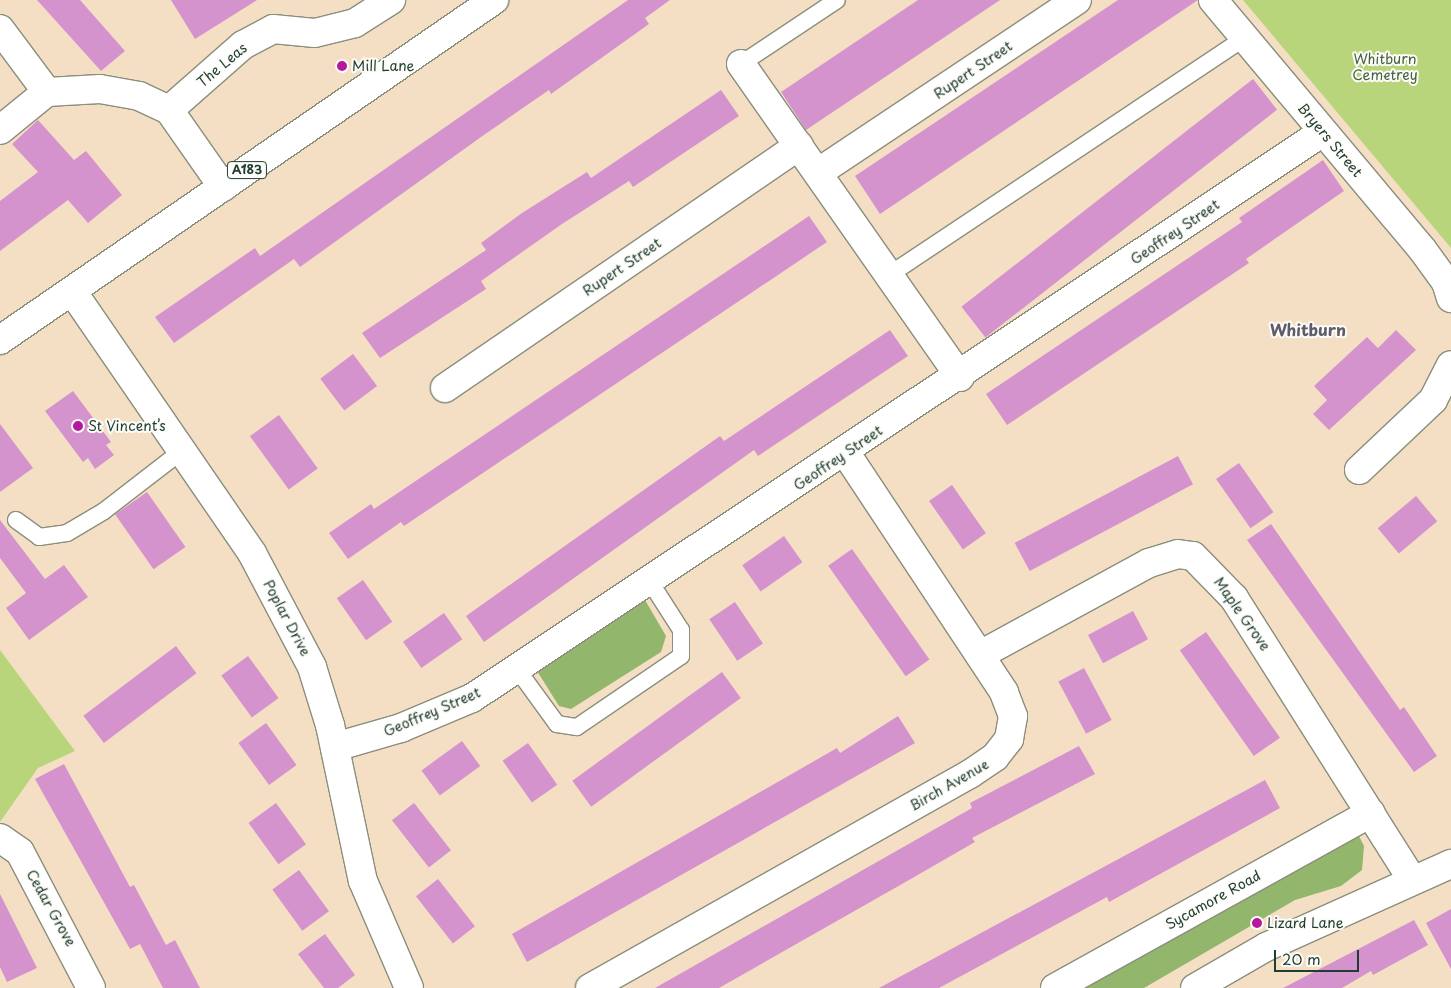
<!DOCTYPE html>
<meta charset="utf-8">
<style>
body{margin:0}
#map{position:relative;width:1451px;height:988px;overflow:hidden;background:#f5dfc4;font-family:"Playpen Sans",sans-serif}
div>[style]{position:absolute}
.green>*{inset:0;background:#b9d57b}
.forest>*{inset:0;background:#92b66b}
.building>*{inset:0;background:#d493cd;transform-origin:0 0}
.roads{filter:drop-shadow(1px 0 #8a8e7c) drop-shadow(-1px 0 #8a8e7c) drop-shadow(0 1px #8a8e7c) drop-shadow(0 -1px #8a8e7c)}
.lane>*{height:16px;margin:-8px;padding:0 8px;transform-origin:8px;border-radius:8px;background:#fff}
.street>*{height:28px;margin:-14px;padding:0 14px;transform-origin:14px;border-radius:14px;background:#fff}
.secondary>*{height:28px;margin:-14px;padding:0 14px;transform-origin:14px;border-radius:14px;background:#fff}
.primary>*{height:28px;margin:-14px;padding:0 14px;transform-origin:14px;border-radius:14px;background:#fff}
.dots>*{width:14px;height:14px;translate:-50% -50%;box-sizing:border-box;border:2px solid #fdfcf7;border-radius:50%}
span{translate:-50% -50%;white-space:nowrap;text-align:center;line-height:1.15;-webkit-text-stroke:4px #fdfcf7;paint-order:stroke}
.shield-label span{padding:1px 4px;background:#fdfcf7;border:1px solid;border-radius:4px;-webkit-text-stroke-width:0}
.shield-label{font-size:12px;color:#1f3d34;font-weight:700}
.park-label{font-size:14px;color:#466346}
.street-label{font-size:14px;color:#1f3d34}
.poi-label{font-size:14px;color:#1f3d34}
.left{translate:0 -50%;text-align:left}
.quarter-label{font-size:16px;color:#5e5b6a;font-weight:700}
.scale{position:absolute;left:1274px;top:950px;width:85px;height:22px;box-sizing:border-box;border:2px solid #1f3d34;border-top:0;padding-left:6px;font-size:15px;line-height:18px;white-space:nowrap;color:#1f3d34;-webkit-text-stroke:4px #fdfcf7;paint-order:stroke}
</style>
<div id="map">
<div class="green">
<div style="clip-path:polygon(1243px 0,1451px 0,1451px 248px)"></div>
<div style="clip-path:polygon(0 650px,75px 751px,38px 768px,0 822px)"></div>
</div>
<div class="forest">
<div style="clip-path:polygon(645px 600px,666px 636px,661px 652px,571px 709px,559px 706px,537px 671px)"></div>
<div style="clip-path:polygon(1357px 832px,1364px 846px,1362px 870px,1341px 886px,1295px 900px,1144px 988px,1075px 988px)"></div>
</div>
<div class="building">
<div style="clip-path:polygon(37px 0,80px 0,125px 51px,101px 71px)"></div>
<div style="clip-path:polygon(171px 0,257px 0,195px 39px)"></div>
<div style="clip-path:polygon(628px 0,670px 0,645px 18px,649px 24px,551px 94px,549px 90px,481px 137px,300px 267px,294px 259px,174px 343px,155px 317px,255px 248px,260px 256px)"></div>
<div style="clip-path:polygon(918px 0,1000px 0,806px 130px,781px 92px)"></div>
<div style="clip-path:polygon(1118px 0,1198px 0,880px 214px,855px 176px)"></div>
<div style="left:1253px;top:79px;width:39px;height:370px;rotate:52deg"></div>
<div style="clip-path:polygon(721px 90px,739px 116px,633px 187px,629px 181px,562px 224px,481px 281px,486px 289px,380px 358px,362px 333px,486px 250px,481px 243px,522px 213px,587px 172px,591px 178px)"></div>
<div style="clip-path:polygon(38px 120px,74px 160px,86px 151px,122px 195px,88px 223px,68px 200px,0 251px,0 201px,38px 172px,12px 144px)"></div>
<div style="clip-path:polygon(1323px 160px,1344px 191px,1246px 259px,1249px 263px,1007px 425px,986px 394px,1242px 222px,1239px 218px)"></div>
<div style="clip-path:polygon(809px 216px,827px 242px,404px 526px,401px 522px,348px 559px,329px 533px,371px 504px,374px 509px)"></div>
<div style="clip-path:polygon(890px 330px,908px 356px,758px 456px,754px 450px,484px 642px,466px 616px,720px 436px,724px 441px)"></div>
<div style="clip-path:polygon(1396px 330px,1416px 350px,1329px 430px,1313px 414px,1327px 400px,1314px 386px,1367px 337px,1378px 348px)"></div>
<div style="left:353px;top:354px;width:40px;height:41px;rotate:53deg"></div>
<div style="clip-path:polygon(73px 391px,111px 442px,106px 445px,114px 455px,95px 469px,88px 458px,83px 462px,45px 411px)"></div>
<div style="left:279px;top:415px;width:66px;height:36px;rotate:54deg"></div>
<div style="clip-path:polygon(0 424px,33px 468px,0 492px)"></div>
<div style="left:1178px;top:456px;width:32px;height:185px;rotate:62deg"></div>
<div style="left:1239px;top:463px;width:60px;height:28px;rotate:55deg"></div>
<div style="left:952px;top:485px;width:59px;height:28px;rotate:55deg"></div>
<div style="left:147px;top:492px;width:67px;height:39px;rotate:55deg"></div>
<div style="left:1416px;top:496px;width:33px;height:50px;rotate:50deg"></div>
<div style="clip-path:polygon(0 520px,45px 579px,64px 565px,88px 597px,29px 640px,6px 608px,26px 593px,0 558px)"></div>
<div style="clip-path:polygon(1271px 524px,1400px 710px,1404px 707px,1437px 756px,1414px 772px,1247px 540px)"></div>
<div style="left:784px;top:536px;width:32px;height:51px;rotate:55deg"></div>
<div style="left:852px;top:549px;width:135px;height:29px;rotate:55deg"></div>
<div style="left:363px;top:580px;width:51px;height:32px;rotate:55deg"></div>
<div style="left:735px;top:602px;width:50px;height:31px;rotate:56deg"></div>
<div style="left:1133px;top:611px;width:32px;height:51px;rotate:62deg"></div>
<div style="left:444px;top:613px;width:32px;height:50px;rotate:55deg"></div>
<div style="left:1206px;top:632px;width:129px;height:32px;rotate:55deg"></div>
<div style="left:176px;top:646px;width:34px;height:116px;rotate:53deg"></div>
<div style="left:248px;top:656px;width:52px;height:33px;rotate:54deg"></div>
<div style="left:1084px;top:668px;width:59px;height:29px;rotate:62deg"></div>
<div style="left:722px;top:672px;width:32px;height:185px;rotate:54deg"></div>
<div style="clip-path:polygon(898px 716px,915px 743px,527px 962px,512px 934px,837px 748px,840px 753px)"></div>
<div style="left:266px;top:723px;width:52px;height:34px;rotate:54deg"></div>
<div style="left:462px;top:741px;width:31px;height:50px;rotate:54deg"></div>
<div style="left:528px;top:743px;width:51px;height:31px;rotate:55deg"></div>
<div style="clip-path:polygon(1079px 746px,1095px 774px,972px 838px,975px 842px,902px 884px,719px 988px,655px 988px,972px 808px,970px 803px)"></div>
<div style="clip-path:polygon(64px 764px,130px 887px,134px 885px,166px 945px,175px 940px,200px 988px,163px 988px,140px 944px,130px 949px,35px 779px)"></div>
<div style="clip-path:polygon(1265px 780px,1280px 808px,1109px 902px,1107px 897px,939px 988px,879px 988px)"></div>
<div style="left:276px;top:803px;width:51px;height:34px;rotate:54deg"></div>
<div style="left:414px;top:803px;width:60px;height:28px;rotate:52deg"></div>
<div style="left:299px;top:870px;width:51px;height:33px;rotate:54deg"></div>
<div style="left:438px;top:879px;width:60px;height:28px;rotate:52deg"></div>
<div style="clip-path:polygon(0 894px,37px 968px,7px 982px,0 967px)"></div>
<div style="clip-path:polygon(1451px 909px,1451px 969px,1426px 923px)"></div>
<div style="clip-path:polygon(1414px 920px,1428px 945px,1373px 975px,1371px 971px,1342px 988px,1283px 988px)"></div>
<div style="clip-path:polygon(325px 934px,355px 975px,338px 988px,324px 988px,298px 954px)"></div>
</div>
<div class="roads">
<div class="lane">
<div style="left:741px;top:64px;width:115px;rotate:-33.7deg"></div>
<div style="left:889px;top:275px;width:427px;rotate:-33.7deg"></div>
<div style="left:16px;top:520px;width:29px;rotate:36deg"></div>
<div style="left:39px;top:537px;width:28px;rotate:-8deg"></div>
<div style="left:67px;top:533px;width:43px;rotate:-30.7deg"></div>
<div style="left:104px;top:511px;width:100px;rotate:-37.7deg"></div>
<div style="left:517px;top:669px;width:68px;rotate:54deg"></div>
<div style="left:557px;top:724px;width:20px;rotate:9deg"></div>
<div style="left:577px;top:727px;width:126px;rotate:-34.3deg"></div>
<div style="left:681px;top:656px;width:26px;rotate:-90deg"></div>
<div style="left:681px;top:630px;width:56px;rotate:-122.6deg"></div>
</div>
<div class="street">
<div style="left:1213px;top:0;width:325px;rotate:50deg"></div>
<div style="left:1422px;top:249px;width:41px;rotate:54deg"></div>
<div style="left:1446px;top:282px;width:17px;rotate:73deg"></div>
<div style="left:0;top:29px;width:79px;rotate:53.3deg"></div>
<div style="left:741px;top:64px;width:382px;rotate:55deg"></div>
<div style="left:169px;top:110px;width:98px;rotate:-41.3deg"></div>
<div style="left:243px;top:45px;width:34px;rotate:-28deg"></div>
<div style="left:273px;top:29px;width:42px;rotate:5.4deg"></div>
<div style="left:315px;top:33px;width:41px;rotate:-14deg"></div>
<div style="left:355px;top:23px;width:43px;rotate:-32.6deg"></div>
<div style="left:0;top:130px;width:60px;rotate:-39deg"></div>
<div style="left:47px;top:92px;width:53px;rotate:-3.2deg"></div>
<div style="left:100px;top:89px;width:40px;rotate:10deg"></div>
<div style="left:139px;top:96px;width:33px;rotate:25deg"></div>
<div style="left:169px;top:110px;width:94px;rotate:55deg"></div>
<div style="left:819px;top:172px;width:310px;rotate:-33.7deg"></div>
<div style="left:72px;top:291px;width:318px;rotate:55.5deg"></div>
<div style="left:252px;top:553px;width:129px;rotate:62.2deg"></div>
<div style="left:312px;top:667px;width:61px;rotate:72.8deg"></div>
<div style="left:330px;top:725px;width:159px;rotate:78.1deg"></div>
<div style="left:363px;top:881px;width:116px;rotate:66.7deg"></div>
<div style="left:445px;top:388px;width:429px;rotate:-34.4deg"></div>
<div style="left:1359px;top:470px;width:102px;rotate:-43.4deg"></div>
<div style="left:1433px;top:400px;width:39px;rotate:-63deg"></div>
<div style="left:980px;top:655px;width:192px;rotate:-28.6deg"></div>
<div style="left:1149px;top:563px;width:30px;rotate:-17deg"></div>
<div style="left:1178px;top:554px;width:15px;rotate:8deg"></div>
<div style="left:1193px;top:556px;width:59px;rotate:45.7deg"></div>
<div style="left:1234px;top:598px;width:333px;rotate:57.7deg"></div>
<div style="left:335px;top:747px;width:69px;rotate:-16.1deg"></div>
<div style="left:401px;top:728px;width:77px;rotate:-22.9deg"></div>
<div style="left:472px;top:698px;width:1022px;rotate:-33.63deg"></div>
<div style="left:0;top:838px;width:24px;rotate:35deg"></div>
<div style="left:20px;top:852px;width:153px;rotate:62.4deg"></div>
<div style="left:590px;top:988px;width:436px;rotate:-29.4deg"></div>
<div style="left:970px;top:774px;width:30px;rotate:-34deg"></div>
<div style="left:995px;top:757px;width:23px;rotate:-52deg"></div>
<div style="left:1009px;top:739px;width:23px;rotate:-80deg"></div>
<div style="left:1013px;top:716px;width:26px;rotate:-111deg"></div>
<div style="left:1004px;top:692px;width:287px;rotate:-123.5deg"></div>
<div style="left:1055px;top:988px;width:361px;rotate:-29deg"></div>
</div>
<div class="secondary">
<div style="left:1195px;top:988px;width:82px;rotate:-30deg"></div>
<div style="left:1266px;top:947px;width:203px;rotate:-24.2deg"></div>
</div>
<div class="primary">
<div style="left:0;top:340px;width:600px;rotate:-34.54deg"></div>
</div>
</div>
<div class="dots">
<div style="left:342px;top:66px;background:#b5179e"></div>
<div style="left:78px;top:426px;background:#b5179e"></div>
<div style="left:1257px;top:923px;background:#b5179e"></div>
</div>
<div class="shield-label">
<span style="left:247px;top:170px">A183</span>
</div>
<div class="park-label">
<span style="left:1385px;top:67px">Whitburn<br>Cemetrey</span>
</div>
<div class="street-label">
<span style="left:222px;top:65px;rotate:-40deg">The Leas</span>
<span style="left:973px;top:70px;rotate:-34deg">Rupert Street</span>
<span style="left:1330px;top:140px;rotate:50deg">Bryers Street</span>
<span style="left:1175px;top:232px;rotate:-34deg">Geoffrey Street</span>
<span style="left:622px;top:267px;rotate:-34deg">Rupert Street</span>
<span style="left:838px;top:458px;rotate:-34deg">Geoffrey Street</span>
<span style="left:1242px;top:614px;rotate:55deg">Maple Grove</span>
<span style="left:287px;top:618px;rotate:62deg">Poplar Drive</span>
<span style="left:432px;top:712px;rotate:-23deg">Geoffrey Street</span>
<span style="left:949px;top:785px;rotate:-30deg">Birch Avenue</span>
<span style="left:1213px;top:900px;rotate:-29deg">Sycamore Road</span>
<span style="left:51px;top:908px;rotate:61deg">Cedar Grove</span>
</div>
<div class="poi-label">
<span class="left" style="left:352px;top:66px">Mill Lane</span>
<span class="left" style="left:88px;top:426px">St Vincent’s</span>
<span class="left" style="left:1267px;top:923px">Lizard Lane</span>
</div>
<div class="quarter-label">
<span style="left:1308px;top:329px">Whitburn</span>
</div>
<div class="scale">20 m</div>
</div>
